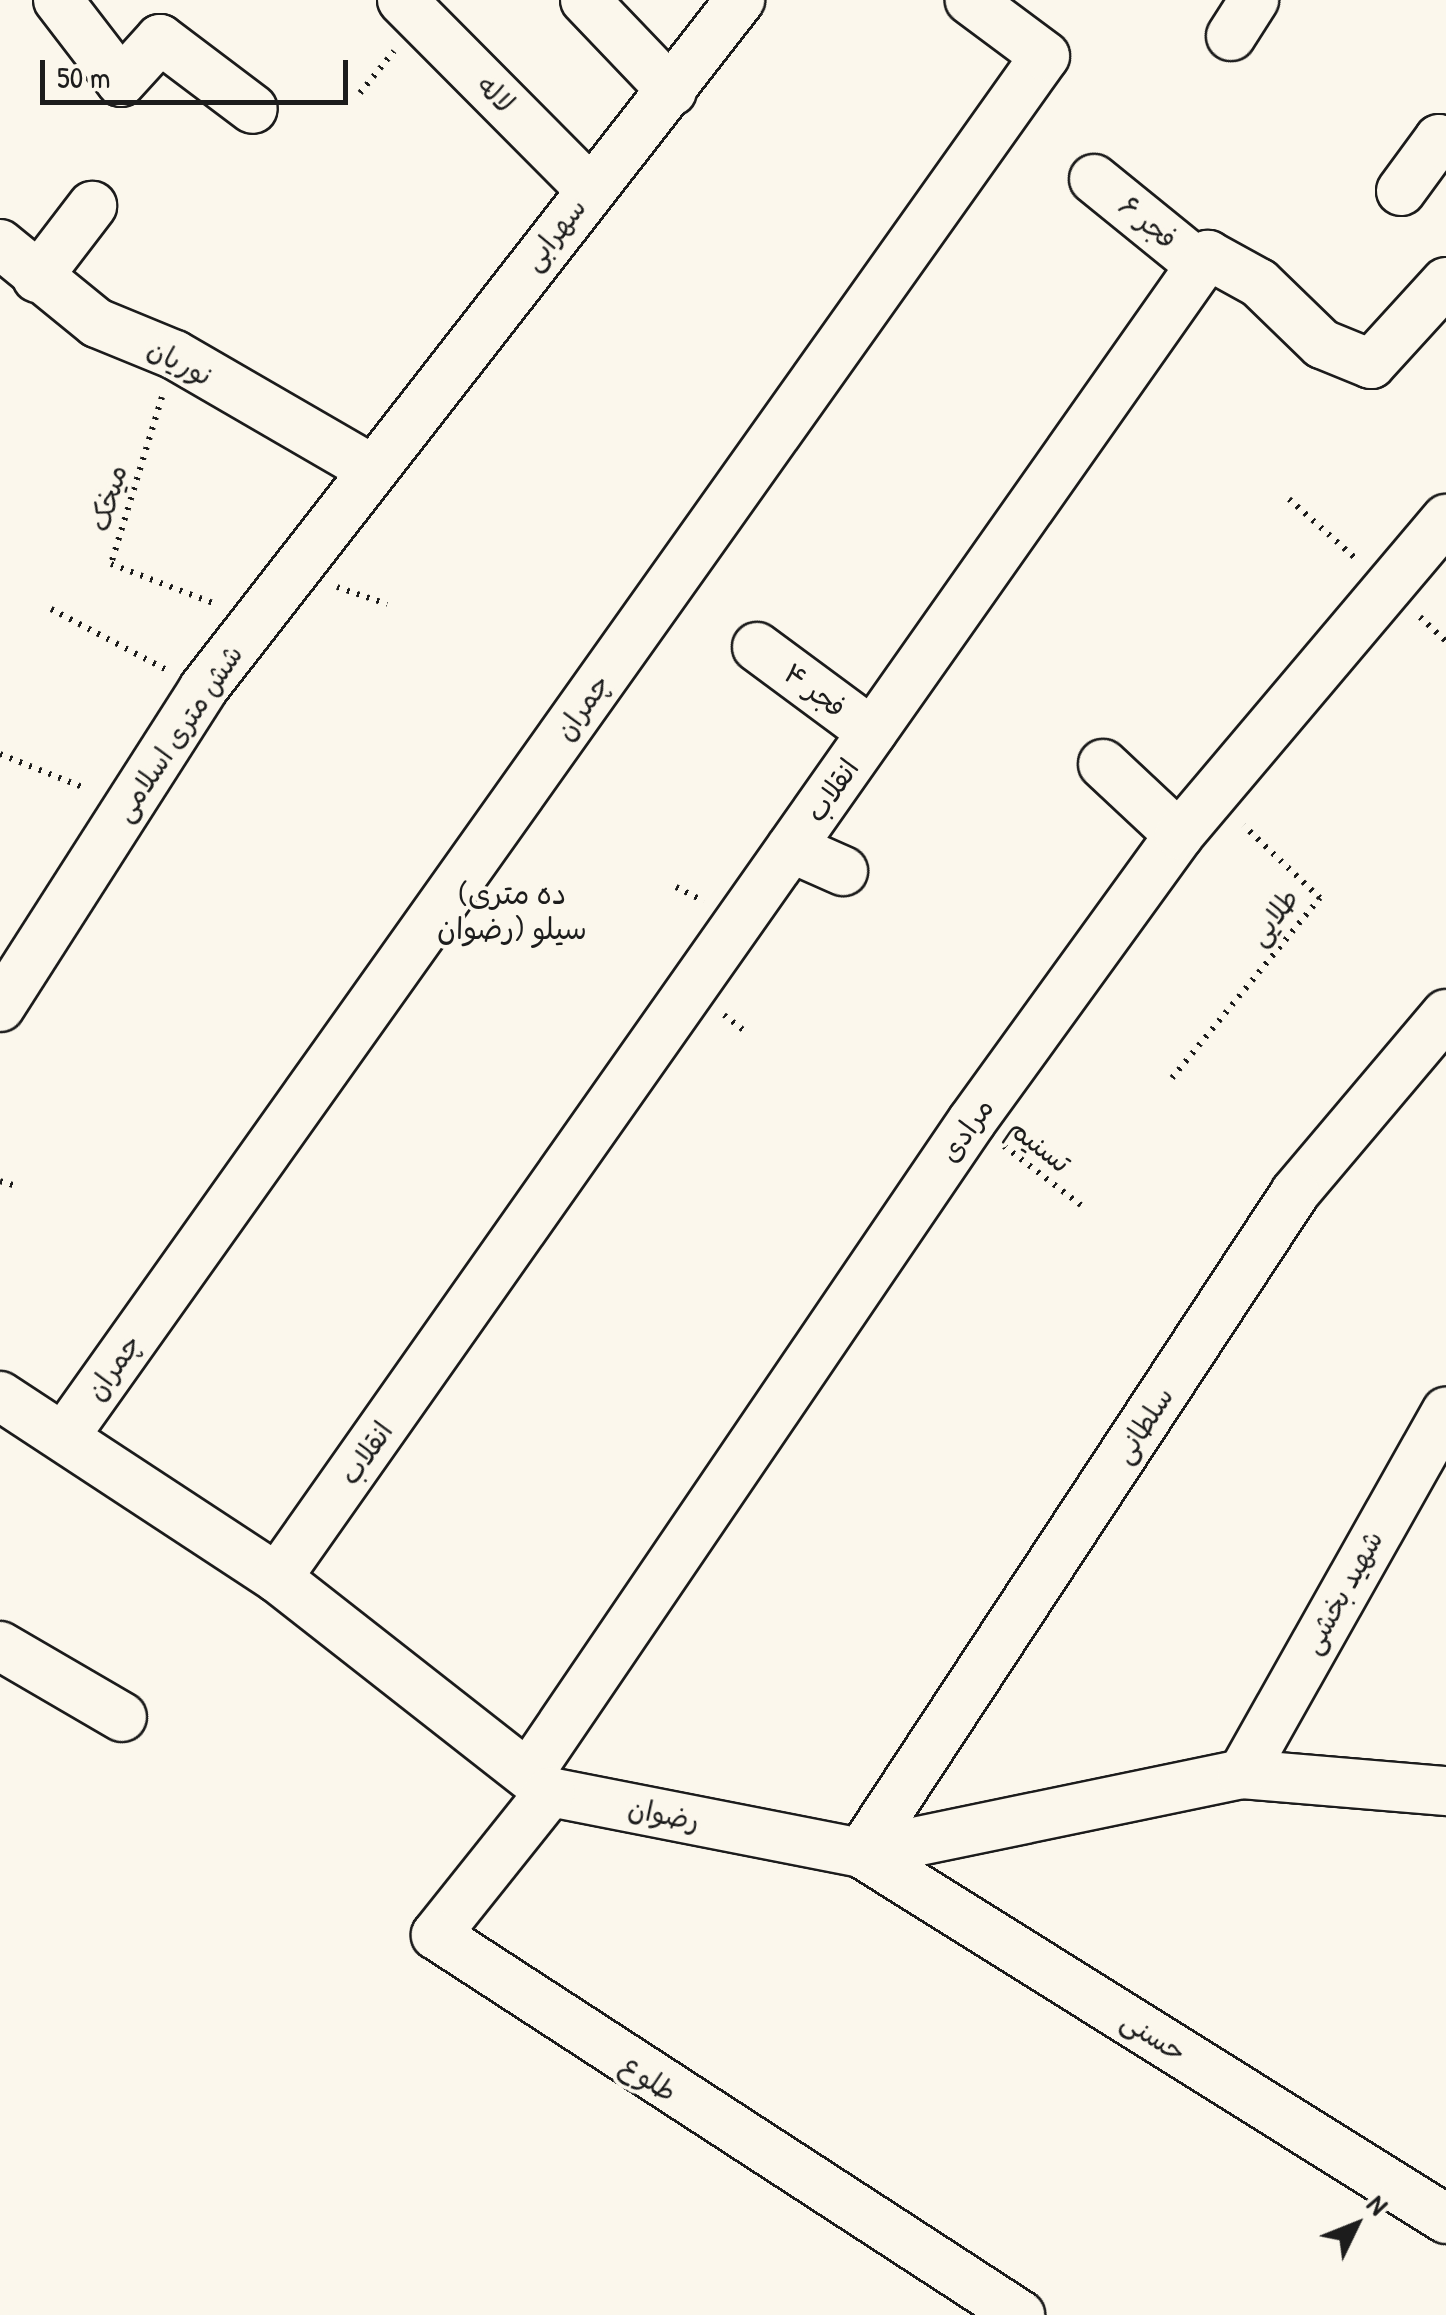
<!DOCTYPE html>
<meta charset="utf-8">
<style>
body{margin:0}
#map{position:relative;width:1446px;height:2315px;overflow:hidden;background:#fbf7ec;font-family:"Patrick Hand","Playpen Sans Arabic",sans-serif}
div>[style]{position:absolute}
.path>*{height:6px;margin-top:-3px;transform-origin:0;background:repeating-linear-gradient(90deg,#1c1c1c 0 2.5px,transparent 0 10.5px)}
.roads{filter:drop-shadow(2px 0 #1c1c1c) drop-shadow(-2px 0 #1c1c1c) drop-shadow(0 2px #1c1c1c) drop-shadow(0 -2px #1c1c1c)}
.minor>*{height:48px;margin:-24px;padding:0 24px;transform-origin:24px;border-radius:24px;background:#fbf7ec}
span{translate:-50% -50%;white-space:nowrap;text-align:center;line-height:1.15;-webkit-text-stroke:8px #fbf7ec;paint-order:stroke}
.street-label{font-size:28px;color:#1c1c1c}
.neighbourhood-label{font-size:30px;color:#1c1c1c}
.north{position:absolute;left:1306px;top:2175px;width:100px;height:100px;-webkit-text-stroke:8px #fbf7ec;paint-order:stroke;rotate:47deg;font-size:28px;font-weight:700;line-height:40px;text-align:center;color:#1c1c1c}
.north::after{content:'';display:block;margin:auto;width:35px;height:45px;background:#1c1c1c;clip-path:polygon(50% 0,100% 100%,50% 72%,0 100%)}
.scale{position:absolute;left:40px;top:60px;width:308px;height:45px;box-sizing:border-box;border:5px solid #1c1c1c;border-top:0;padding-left:12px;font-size:30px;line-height:35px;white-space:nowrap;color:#1c1c1c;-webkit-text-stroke:8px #fbf7ec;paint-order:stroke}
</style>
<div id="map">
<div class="path">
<div style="left:360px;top:93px;width:54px;rotate:-51deg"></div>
<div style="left:162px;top:397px;width:175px;rotate:107deg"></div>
<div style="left:111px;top:564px;width:112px;rotate:20.9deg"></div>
<div style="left:1289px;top:499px;width:89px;rotate:41.8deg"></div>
<div style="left:337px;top:587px;width:53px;rotate:18.8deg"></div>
<div style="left:51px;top:609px;width:129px;rotate:27.8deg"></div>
<div style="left:1420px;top:617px;width:35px;rotate:43deg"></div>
<div style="left:0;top:754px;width:94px;rotate:21.9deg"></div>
<div style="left:676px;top:887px;width:31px;rotate:27deg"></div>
<div style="left:724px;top:1015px;width:28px;rotate:38deg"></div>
<div style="left:1172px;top:1078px;width:233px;rotate:-50.6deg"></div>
<div style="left:1320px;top:898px;width:105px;rotate:-136.5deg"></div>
<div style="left:1004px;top:1146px;width:97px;rotate:37.5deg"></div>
<div style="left:0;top:1181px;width:14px;rotate:17deg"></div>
</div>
<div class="roads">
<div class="minor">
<div style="left:58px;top:0;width:103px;rotate:52.5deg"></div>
<div style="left:121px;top:82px;width:58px;rotate:-47.8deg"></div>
<div style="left:160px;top:39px;width:116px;rotate:37deg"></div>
<div style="left:402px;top:0;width:267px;rotate:45.2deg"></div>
<div style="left:585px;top:0;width:126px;rotate:46.3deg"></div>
<div style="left:1231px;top:36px;width:43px;rotate:-57.4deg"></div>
<div style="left:1094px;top:179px;width:138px;rotate:39.1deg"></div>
<div style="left:1401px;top:191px;width:64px;rotate:-53.8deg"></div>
<div style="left:1439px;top:139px;width:9px;rotate:41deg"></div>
<div style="left:0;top:244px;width:125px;rotate:39.2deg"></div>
<div style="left:97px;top:323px;width:84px;rotate:22.3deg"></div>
<div style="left:175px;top:355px;width:225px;rotate:30.1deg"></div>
<div style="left:37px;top:278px;width:91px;rotate:-52.6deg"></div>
<div style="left:757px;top:647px;width:143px;rotate:36.5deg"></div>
<div style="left:1103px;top:764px;width:104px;rotate:43.1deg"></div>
<div style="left:791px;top:848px;width:57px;rotate:23.9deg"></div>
<div style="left:0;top:1007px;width:377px;rotate:-57.4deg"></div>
<div style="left:203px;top:689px;width:874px;rotate:-52.07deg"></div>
<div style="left:1446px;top:1014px;width:234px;rotate:130.2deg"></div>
<div style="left:1295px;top:1193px;width:790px;rotate:123.33deg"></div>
<div style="left:861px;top:1853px;width:690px;rotate:32.03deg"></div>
<div style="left:0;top:1396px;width:331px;rotate:33.3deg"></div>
<div style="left:277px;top:1578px;width:347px;rotate:38.1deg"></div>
<div style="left:550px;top:1792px;width:317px;rotate:11.1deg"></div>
<div style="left:861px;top:1853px;width:389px;rotate:-11.7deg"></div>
<div style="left:1242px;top:1774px;width:205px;rotate:4.8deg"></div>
<div style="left:66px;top:1434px;width:1690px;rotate:-54.61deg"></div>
<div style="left:1045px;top:56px;width:94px;rotate:-143.3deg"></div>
<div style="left:277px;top:1578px;width:1618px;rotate:-54.87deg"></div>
<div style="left:1208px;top:255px;width:58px;rotate:28.8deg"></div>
<div style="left:1259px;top:283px;width:88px;rotate:44.1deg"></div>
<div style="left:1322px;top:344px;width:53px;rotate:22.2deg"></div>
<div style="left:1371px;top:364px;width:111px;rotate:-47.6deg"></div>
<div style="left:0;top:1646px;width:141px;rotate:30.2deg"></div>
<div style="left:529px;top:1773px;width:788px;rotate:-55.81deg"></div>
<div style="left:972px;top:1121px;width:353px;rotate:-54.1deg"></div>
<div style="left:1179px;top:835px;width:414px;rotate:-49.8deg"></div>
<div style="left:1242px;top:1774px;width:416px;rotate:-60.6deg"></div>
<div style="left:550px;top:1792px;width:183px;rotate:128.6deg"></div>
<div style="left:436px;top:1935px;width:697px;rotate:33.05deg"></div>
</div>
</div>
<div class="street-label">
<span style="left:496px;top:94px;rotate:45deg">لاله</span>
<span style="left:1148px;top:222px;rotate:39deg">فجر ۶</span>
<span style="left:554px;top:234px;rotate:-52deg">سهرابی</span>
<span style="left:180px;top:362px;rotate:27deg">نوریان</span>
<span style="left:108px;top:498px;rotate:-73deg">میخک</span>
<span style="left:815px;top:690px;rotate:37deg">فجر ۴</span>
<span style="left:582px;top:707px;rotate:-55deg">چمران</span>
<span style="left:178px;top:733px;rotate:-56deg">شش متری اسلامی</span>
<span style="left:832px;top:790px;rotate:-55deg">انقلاب</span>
<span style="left:1273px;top:917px;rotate:-53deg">طلایی</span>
<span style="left:966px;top:1130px;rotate:-55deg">مرادی</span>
<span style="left:1040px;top:1145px;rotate:38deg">تسنیم</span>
<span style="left:113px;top:1367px;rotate:-55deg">چمران</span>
<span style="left:1143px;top:1425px;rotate:-57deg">سلطانی</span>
<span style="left:366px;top:1453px;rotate:-55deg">انقلاب</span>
<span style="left:1342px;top:1592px;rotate:-61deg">شهید بخشی</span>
<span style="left:664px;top:1814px;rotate:11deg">رضوان</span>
<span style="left:1154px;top:2036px;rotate:32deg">حسنی</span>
<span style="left:649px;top:2078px;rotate:34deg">طلوع</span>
</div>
<div class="neighbourhood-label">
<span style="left:512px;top:910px">(ده متری<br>سیلو (رضوان</span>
</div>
<div class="north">N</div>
<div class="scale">50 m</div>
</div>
